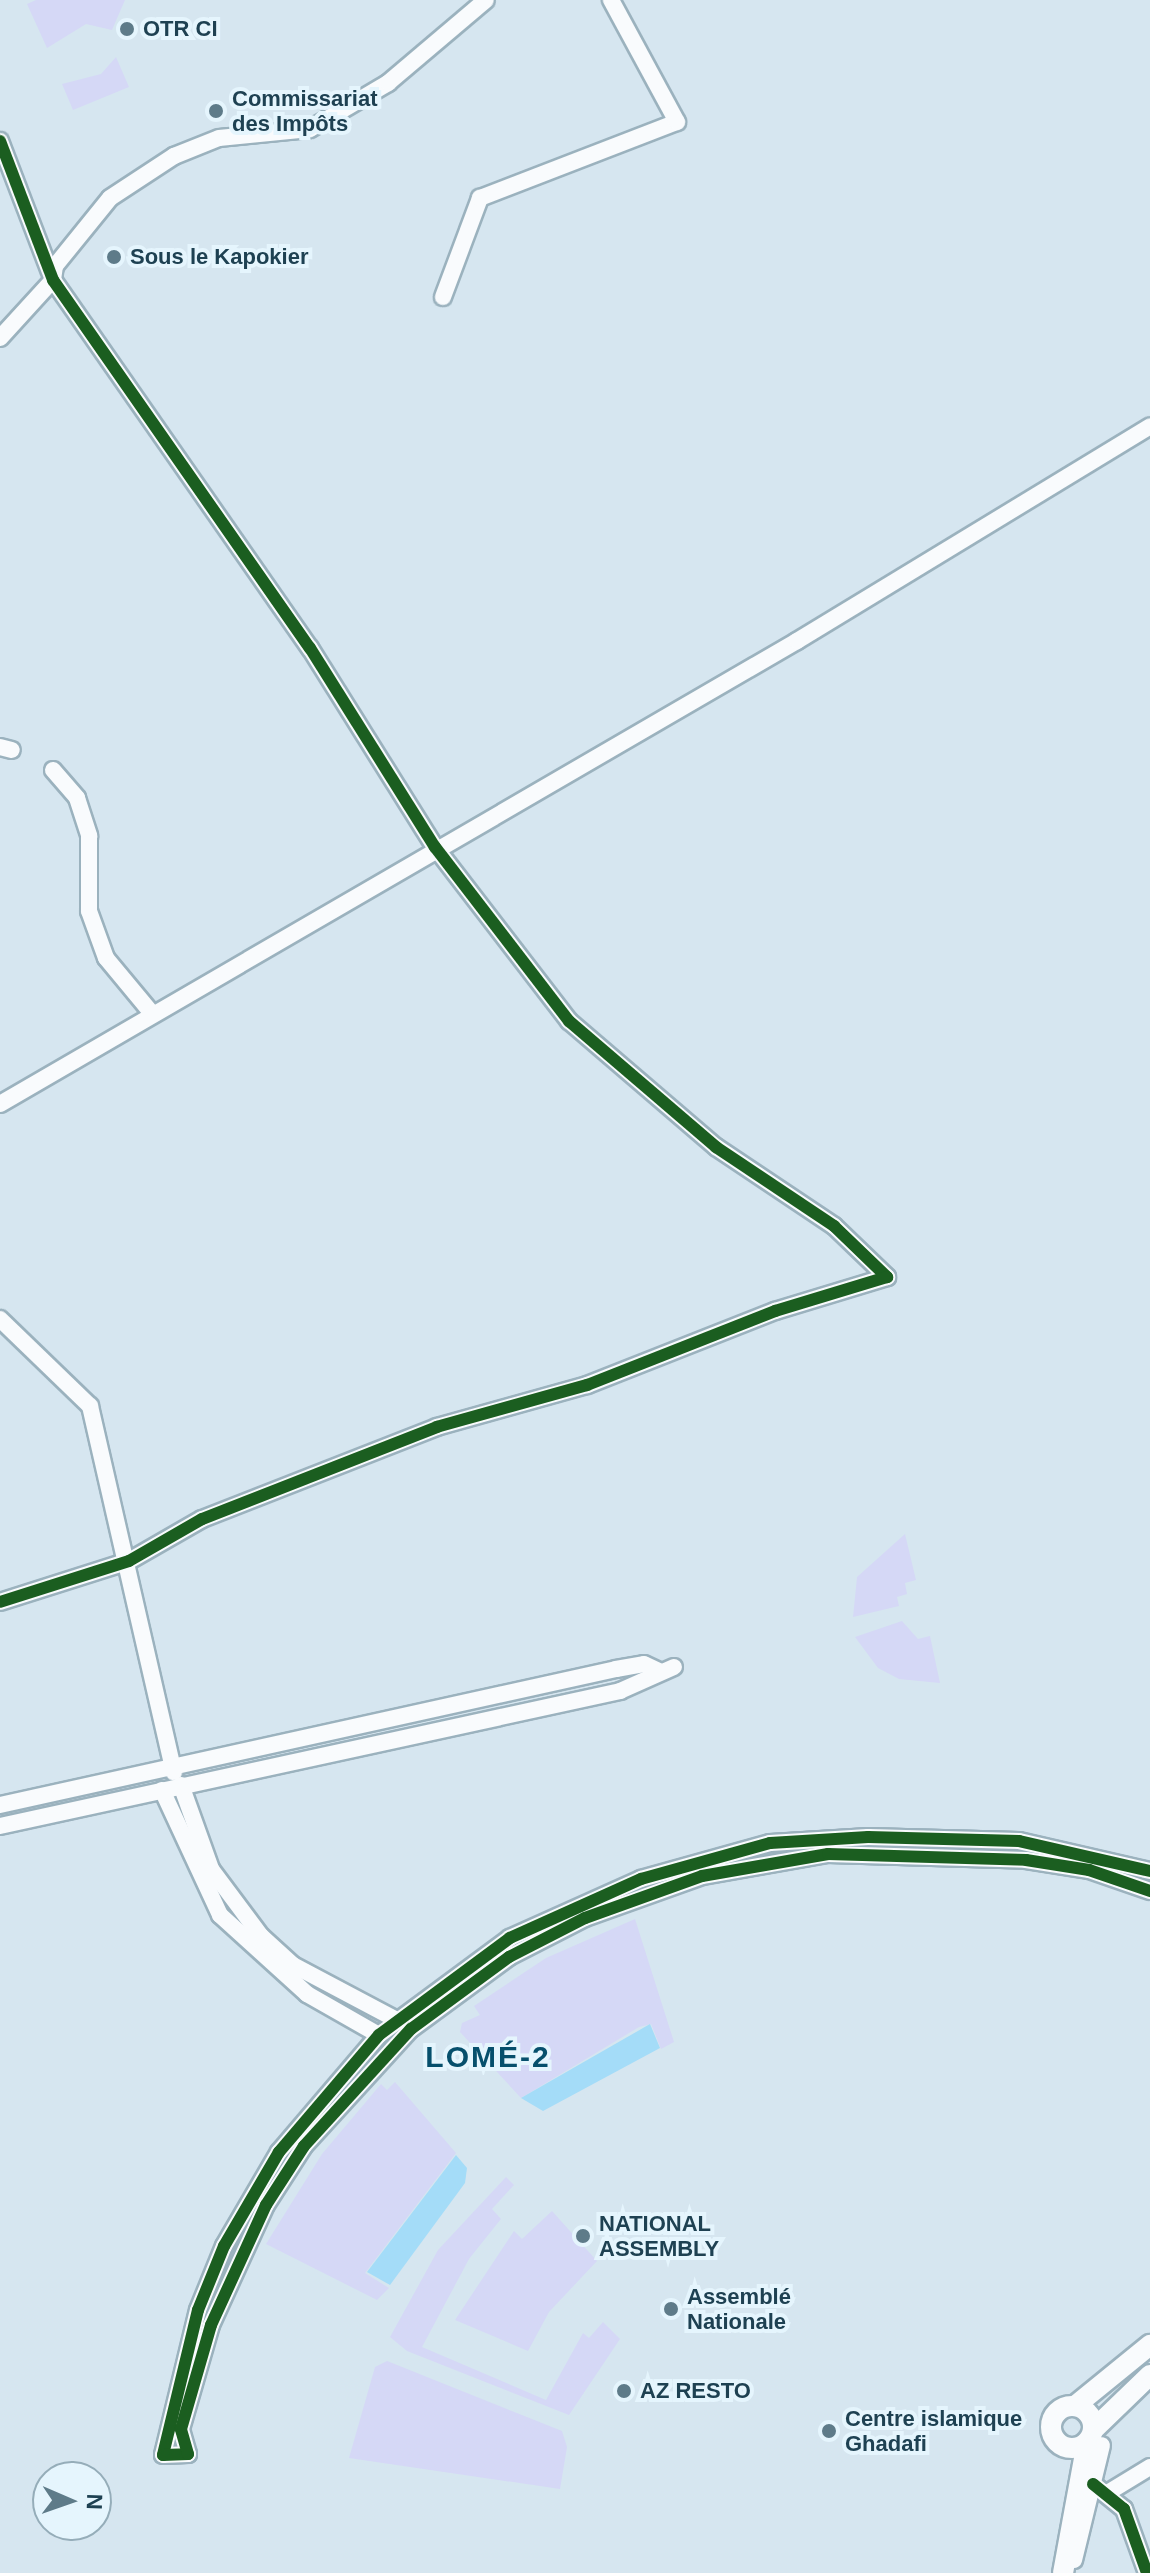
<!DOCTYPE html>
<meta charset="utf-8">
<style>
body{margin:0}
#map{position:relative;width:1150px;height:2573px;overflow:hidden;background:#d6e6f0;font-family:Helvetica,sans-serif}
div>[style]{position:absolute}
.green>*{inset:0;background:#d5d8f6}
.water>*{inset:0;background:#a4dcf8}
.roads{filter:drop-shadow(2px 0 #9bb2be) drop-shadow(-2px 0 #9bb2be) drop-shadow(0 2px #9bb2be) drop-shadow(0 -2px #9bb2be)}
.minor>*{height:16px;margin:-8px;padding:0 8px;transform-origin:8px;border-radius:8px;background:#f9fbfd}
.major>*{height:20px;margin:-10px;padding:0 10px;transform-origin:10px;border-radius:10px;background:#f9fbfd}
.major>.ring{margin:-10px;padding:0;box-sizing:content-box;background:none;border:20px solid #f9fbfd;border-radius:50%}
.cycleway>*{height:12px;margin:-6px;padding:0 6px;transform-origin:6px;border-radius:6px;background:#1b5e20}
.dots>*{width:22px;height:22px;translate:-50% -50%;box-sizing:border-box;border:4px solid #e5f5fd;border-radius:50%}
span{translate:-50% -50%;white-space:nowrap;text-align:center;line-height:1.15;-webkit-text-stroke:8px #e5f5fd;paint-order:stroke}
.poi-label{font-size:22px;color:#1e4152;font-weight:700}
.left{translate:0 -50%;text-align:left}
.district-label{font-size:30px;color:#064f6c;font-weight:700;letter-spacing:2px}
.north{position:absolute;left:32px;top:2461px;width:80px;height:80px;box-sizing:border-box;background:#e5f5fd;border:2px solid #95adb9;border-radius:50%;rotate:92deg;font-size:22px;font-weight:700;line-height:32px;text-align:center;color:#1e4152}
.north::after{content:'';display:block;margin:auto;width:28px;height:36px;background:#5e7b89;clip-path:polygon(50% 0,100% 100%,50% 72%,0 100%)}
</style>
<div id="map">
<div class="green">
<div style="clip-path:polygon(36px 0,125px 0,112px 30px,86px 24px,47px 48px,27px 4px)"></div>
<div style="clip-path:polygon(116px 57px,129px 87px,73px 110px,62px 84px,101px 74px)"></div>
<div style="clip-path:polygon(905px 1534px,916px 1580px,905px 1583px,907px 1594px,897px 1597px,899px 1606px,853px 1617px,857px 1577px)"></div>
<div style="clip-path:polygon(902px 1621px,918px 1639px,930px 1636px,940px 1683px,899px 1679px,878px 1668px,855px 1637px)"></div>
<div style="clip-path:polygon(635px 1919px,674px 2042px,661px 2049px,651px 2024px,639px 2027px,521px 2098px,460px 2032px,462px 2023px,480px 2015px,474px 2006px,546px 1958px)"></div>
<div style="clip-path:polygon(395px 2082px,456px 2153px,365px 2273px,389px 2288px,377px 2300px,266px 2244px,322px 2154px,381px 2084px,387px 2090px)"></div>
<div style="clip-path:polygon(506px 2177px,514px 2185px,492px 2209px,501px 2219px,469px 2259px,422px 2347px,546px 2400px,583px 2333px,589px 2338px,603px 2322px,620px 2339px,569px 2415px,407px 2351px,390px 2337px,438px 2250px)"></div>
<div style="clip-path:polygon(552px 2211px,597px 2261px,549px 2312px,528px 2351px,455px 2320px,514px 2231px,522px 2239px)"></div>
<div style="clip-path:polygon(387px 2361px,562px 2431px,567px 2447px,560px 2489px,349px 2458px,375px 2367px)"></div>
</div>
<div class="water">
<div style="clip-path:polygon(650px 2024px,660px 2048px,543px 2111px,521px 2098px)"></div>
<div style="clip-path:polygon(456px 2155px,467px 2168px,465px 2183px,390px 2285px,367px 2272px)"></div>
</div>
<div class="roads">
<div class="minor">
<div style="left:0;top:141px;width:149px;rotate:69.1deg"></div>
<div style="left:53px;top:280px;width:449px;rotate:55.1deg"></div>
<div style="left:310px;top:648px;width:235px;rotate:57.9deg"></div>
<div style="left:435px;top:847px;width:220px;rotate:52.4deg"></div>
<div style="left:569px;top:1021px;width:194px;rotate:40.6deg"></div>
<div style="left:716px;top:1147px;width:142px;rotate:33.8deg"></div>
<div style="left:834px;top:1226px;width:74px;rotate:43.9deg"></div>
<div style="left:887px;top:1277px;width:117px;rotate:163.1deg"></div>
<div style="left:775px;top:1311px;width:202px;rotate:158.5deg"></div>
<div style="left:587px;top:1385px;width:156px;rotate:164.4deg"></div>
<div style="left:437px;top:1427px;width:252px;rotate:158.6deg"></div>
<div style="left:202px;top:1519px;width:84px;rotate:150.1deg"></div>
<div style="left:129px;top:1561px;width:135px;rotate:162.4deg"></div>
<div style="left:443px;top:297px;width:106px;rotate:-69.5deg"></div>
<div style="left:480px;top:198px;width:211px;rotate:-21.1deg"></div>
<div style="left:677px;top:122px;width:139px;rotate:-118.4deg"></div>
<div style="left:0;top:338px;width:79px;rotate:-47.6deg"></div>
<div style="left:53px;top:280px;width:14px;rotate:-82deg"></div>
<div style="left:55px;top:266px;width:87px;rotate:-51deg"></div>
<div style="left:110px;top:198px;width:77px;rotate:-33.3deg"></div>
<div style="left:174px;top:156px;width:48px;rotate:-21.8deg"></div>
<div style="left:219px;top:138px;width:91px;rotate:-5.6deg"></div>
<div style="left:310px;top:129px;width:91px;rotate:-30.5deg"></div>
<div style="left:388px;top:83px;width:128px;rotate:-40.3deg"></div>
<div style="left:0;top:747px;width:12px;rotate:14deg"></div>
<div style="left:53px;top:770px;width:37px;rotate:49deg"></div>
<div style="left:77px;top:798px;width:40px;rotate:72deg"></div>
<div style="left:89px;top:836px;width:75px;rotate:90deg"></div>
<div style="left:89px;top:911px;width:50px;rotate:70.1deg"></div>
<div style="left:106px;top:958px;width:69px;rotate:50.3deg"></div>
<div style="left:0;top:1104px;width:922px;rotate:-30.15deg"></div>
<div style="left:797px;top:641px;width:413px;rotate:-31.3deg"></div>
<div style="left:0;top:1319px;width:125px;rotate:44deg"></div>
<div style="left:90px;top:1406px;width:376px;rotate:77.1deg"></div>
<div style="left:181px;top:1785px;width:89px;rotate:70.3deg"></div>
<div style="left:211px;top:1869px;width:84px;rotate:53.3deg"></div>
<div style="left:261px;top:1936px;width:43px;rotate:42.2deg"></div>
<div style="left:293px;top:1965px;width:118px;rotate:27.9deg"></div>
<div style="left:162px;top:1790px;width:138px;rotate:65.1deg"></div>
<div style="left:220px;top:1915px;width:118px;rotate:42.2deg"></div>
<div style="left:307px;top:1994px;width:83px;rotate:29.7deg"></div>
<div style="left:0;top:1805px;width:631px;rotate:-12.45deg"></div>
<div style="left:616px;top:1669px;width:28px;rotate:-10deg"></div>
<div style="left:644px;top:1664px;width:17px;rotate:25deg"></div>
<div style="left:0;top:1826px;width:635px;rotate:-12.28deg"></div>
<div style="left:620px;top:1691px;width:59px;rotate:-24deg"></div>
<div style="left:1150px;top:1871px;width:134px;rotate:-167.1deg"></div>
<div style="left:1019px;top:1841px;width:151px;rotate:-178.5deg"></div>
<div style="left:868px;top:1837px;width:98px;rotate:176.5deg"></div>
<div style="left:770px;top:1843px;width:134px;rotate:164.4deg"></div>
<div style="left:641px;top:1879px;width:144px;rotate:155.8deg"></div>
<div style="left:510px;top:1938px;width:163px;rotate:143.5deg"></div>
<div style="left:379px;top:2035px;width:154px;rotate:130.5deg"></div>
<div style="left:279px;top:2152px;width:109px;rotate:120.3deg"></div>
<div style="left:224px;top:2246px;width:69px;rotate:112.1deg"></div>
<div style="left:198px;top:2310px;width:149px;rotate:103.6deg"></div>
<div style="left:163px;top:2455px;width:25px;rotate:-2deg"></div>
<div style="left:188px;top:2454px;width:26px;rotate:-106deg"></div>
<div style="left:181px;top:2429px;width:108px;rotate:-73.9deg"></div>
<div style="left:211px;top:2325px;width:132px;rotate:-65.4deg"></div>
<div style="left:266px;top:2205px;width:70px;rotate:-57.2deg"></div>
<div style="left:304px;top:2146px;width:159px;rotate:-47.6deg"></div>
<div style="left:411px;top:2029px;width:122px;rotate:-36.3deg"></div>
<div style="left:509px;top:1957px;width:85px;rotate:-27.2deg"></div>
<div style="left:585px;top:1918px;width:124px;rotate:-19.7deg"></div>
<div style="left:702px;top:1876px;width:128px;rotate:-9.9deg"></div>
<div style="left:828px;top:1854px;width:198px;rotate:1.7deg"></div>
<div style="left:1026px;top:1860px;width:64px;rotate:9deg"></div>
<div style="left:1089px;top:1870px;width:65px;rotate:19deg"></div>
<div style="left:1093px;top:2484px;width:40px;rotate:39deg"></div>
<div style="left:1124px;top:2509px;width:68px;rotate:70.2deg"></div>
<div style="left:1109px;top:2492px;width:48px;rotate:-31.4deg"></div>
<div style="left:1074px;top:2560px;width:118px;rotate:-76.3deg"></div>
</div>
<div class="major">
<div class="ring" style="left:1051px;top:2406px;width:22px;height:22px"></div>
<div style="left:1075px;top:2406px;width:97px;rotate:-39.1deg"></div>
<div style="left:1093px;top:2430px;width:79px;rotate:-44deg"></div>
<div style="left:1063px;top:2573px;width:133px;rotate:-79.6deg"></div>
</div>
</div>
<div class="cycleway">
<div style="left:0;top:141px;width:149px;rotate:69.1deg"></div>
<div style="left:53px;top:280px;width:449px;rotate:55.1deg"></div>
<div style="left:310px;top:648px;width:235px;rotate:57.9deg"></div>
<div style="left:435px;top:847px;width:220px;rotate:52.4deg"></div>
<div style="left:569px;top:1021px;width:194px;rotate:40.6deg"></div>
<div style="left:716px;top:1147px;width:142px;rotate:33.8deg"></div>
<div style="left:834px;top:1226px;width:74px;rotate:43.9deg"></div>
<div style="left:887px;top:1277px;width:117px;rotate:163.1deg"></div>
<div style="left:775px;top:1311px;width:202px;rotate:158.5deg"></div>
<div style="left:587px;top:1385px;width:156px;rotate:164.4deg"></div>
<div style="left:437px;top:1427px;width:252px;rotate:158.6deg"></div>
<div style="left:202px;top:1519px;width:84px;rotate:150.1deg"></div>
<div style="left:129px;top:1561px;width:135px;rotate:162.4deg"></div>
<div style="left:1150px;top:1871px;width:134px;rotate:-167.1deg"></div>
<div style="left:1019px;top:1841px;width:151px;rotate:-178.5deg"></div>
<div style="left:868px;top:1837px;width:98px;rotate:176.5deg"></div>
<div style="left:770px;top:1843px;width:134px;rotate:164.4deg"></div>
<div style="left:641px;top:1879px;width:144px;rotate:155.8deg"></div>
<div style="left:510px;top:1938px;width:163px;rotate:143.5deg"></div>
<div style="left:379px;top:2035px;width:154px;rotate:130.5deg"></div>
<div style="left:279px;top:2152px;width:109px;rotate:120.3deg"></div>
<div style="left:224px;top:2246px;width:69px;rotate:112.1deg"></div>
<div style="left:198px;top:2310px;width:149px;rotate:103.6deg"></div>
<div style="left:163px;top:2455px;width:25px;rotate:-2deg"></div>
<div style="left:188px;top:2454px;width:26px;rotate:-106deg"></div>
<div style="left:181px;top:2429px;width:108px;rotate:-73.9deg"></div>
<div style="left:211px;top:2325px;width:132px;rotate:-65.4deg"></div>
<div style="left:266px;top:2205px;width:70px;rotate:-57.2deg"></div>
<div style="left:304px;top:2146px;width:159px;rotate:-47.6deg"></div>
<div style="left:411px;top:2029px;width:122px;rotate:-36.3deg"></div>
<div style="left:509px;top:1957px;width:85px;rotate:-27.2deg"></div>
<div style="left:585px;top:1918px;width:124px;rotate:-19.7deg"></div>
<div style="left:702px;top:1876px;width:128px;rotate:-9.9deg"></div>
<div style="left:828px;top:1854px;width:198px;rotate:1.7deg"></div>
<div style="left:1026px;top:1860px;width:64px;rotate:9deg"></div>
<div style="left:1089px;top:1870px;width:65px;rotate:19deg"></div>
<div style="left:1093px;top:2484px;width:40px;rotate:39deg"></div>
<div style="left:1124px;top:2509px;width:68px;rotate:70.2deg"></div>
</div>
<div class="dots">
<div style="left:127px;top:29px;background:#5e7b89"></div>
<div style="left:216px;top:111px;background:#5e7b89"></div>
<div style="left:114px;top:257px;background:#5e7b89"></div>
<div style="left:583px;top:2236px;background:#5e7b89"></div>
<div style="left:671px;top:2309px;background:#5e7b89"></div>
<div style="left:624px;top:2391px;background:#5e7b89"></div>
<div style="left:829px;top:2431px;background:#5e7b89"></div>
</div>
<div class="poi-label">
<span class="left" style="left:143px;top:29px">OTR CI</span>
<span class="left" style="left:232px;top:111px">Commissariat<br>des Impôts</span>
<span class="left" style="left:130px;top:257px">Sous le Kapokier</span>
<span class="left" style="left:599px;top:2236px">NATIONAL<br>ASSEMBLY</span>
<span class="left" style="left:687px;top:2309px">Assemblé<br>Nationale</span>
<span class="left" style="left:640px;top:2391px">AZ RESTO</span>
<span class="left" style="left:845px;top:2431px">Centre islamique<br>Ghadafi</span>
</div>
<div class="district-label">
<span style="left:488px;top:2057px">LOMÉ-2</span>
</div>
<div class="north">N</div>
</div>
